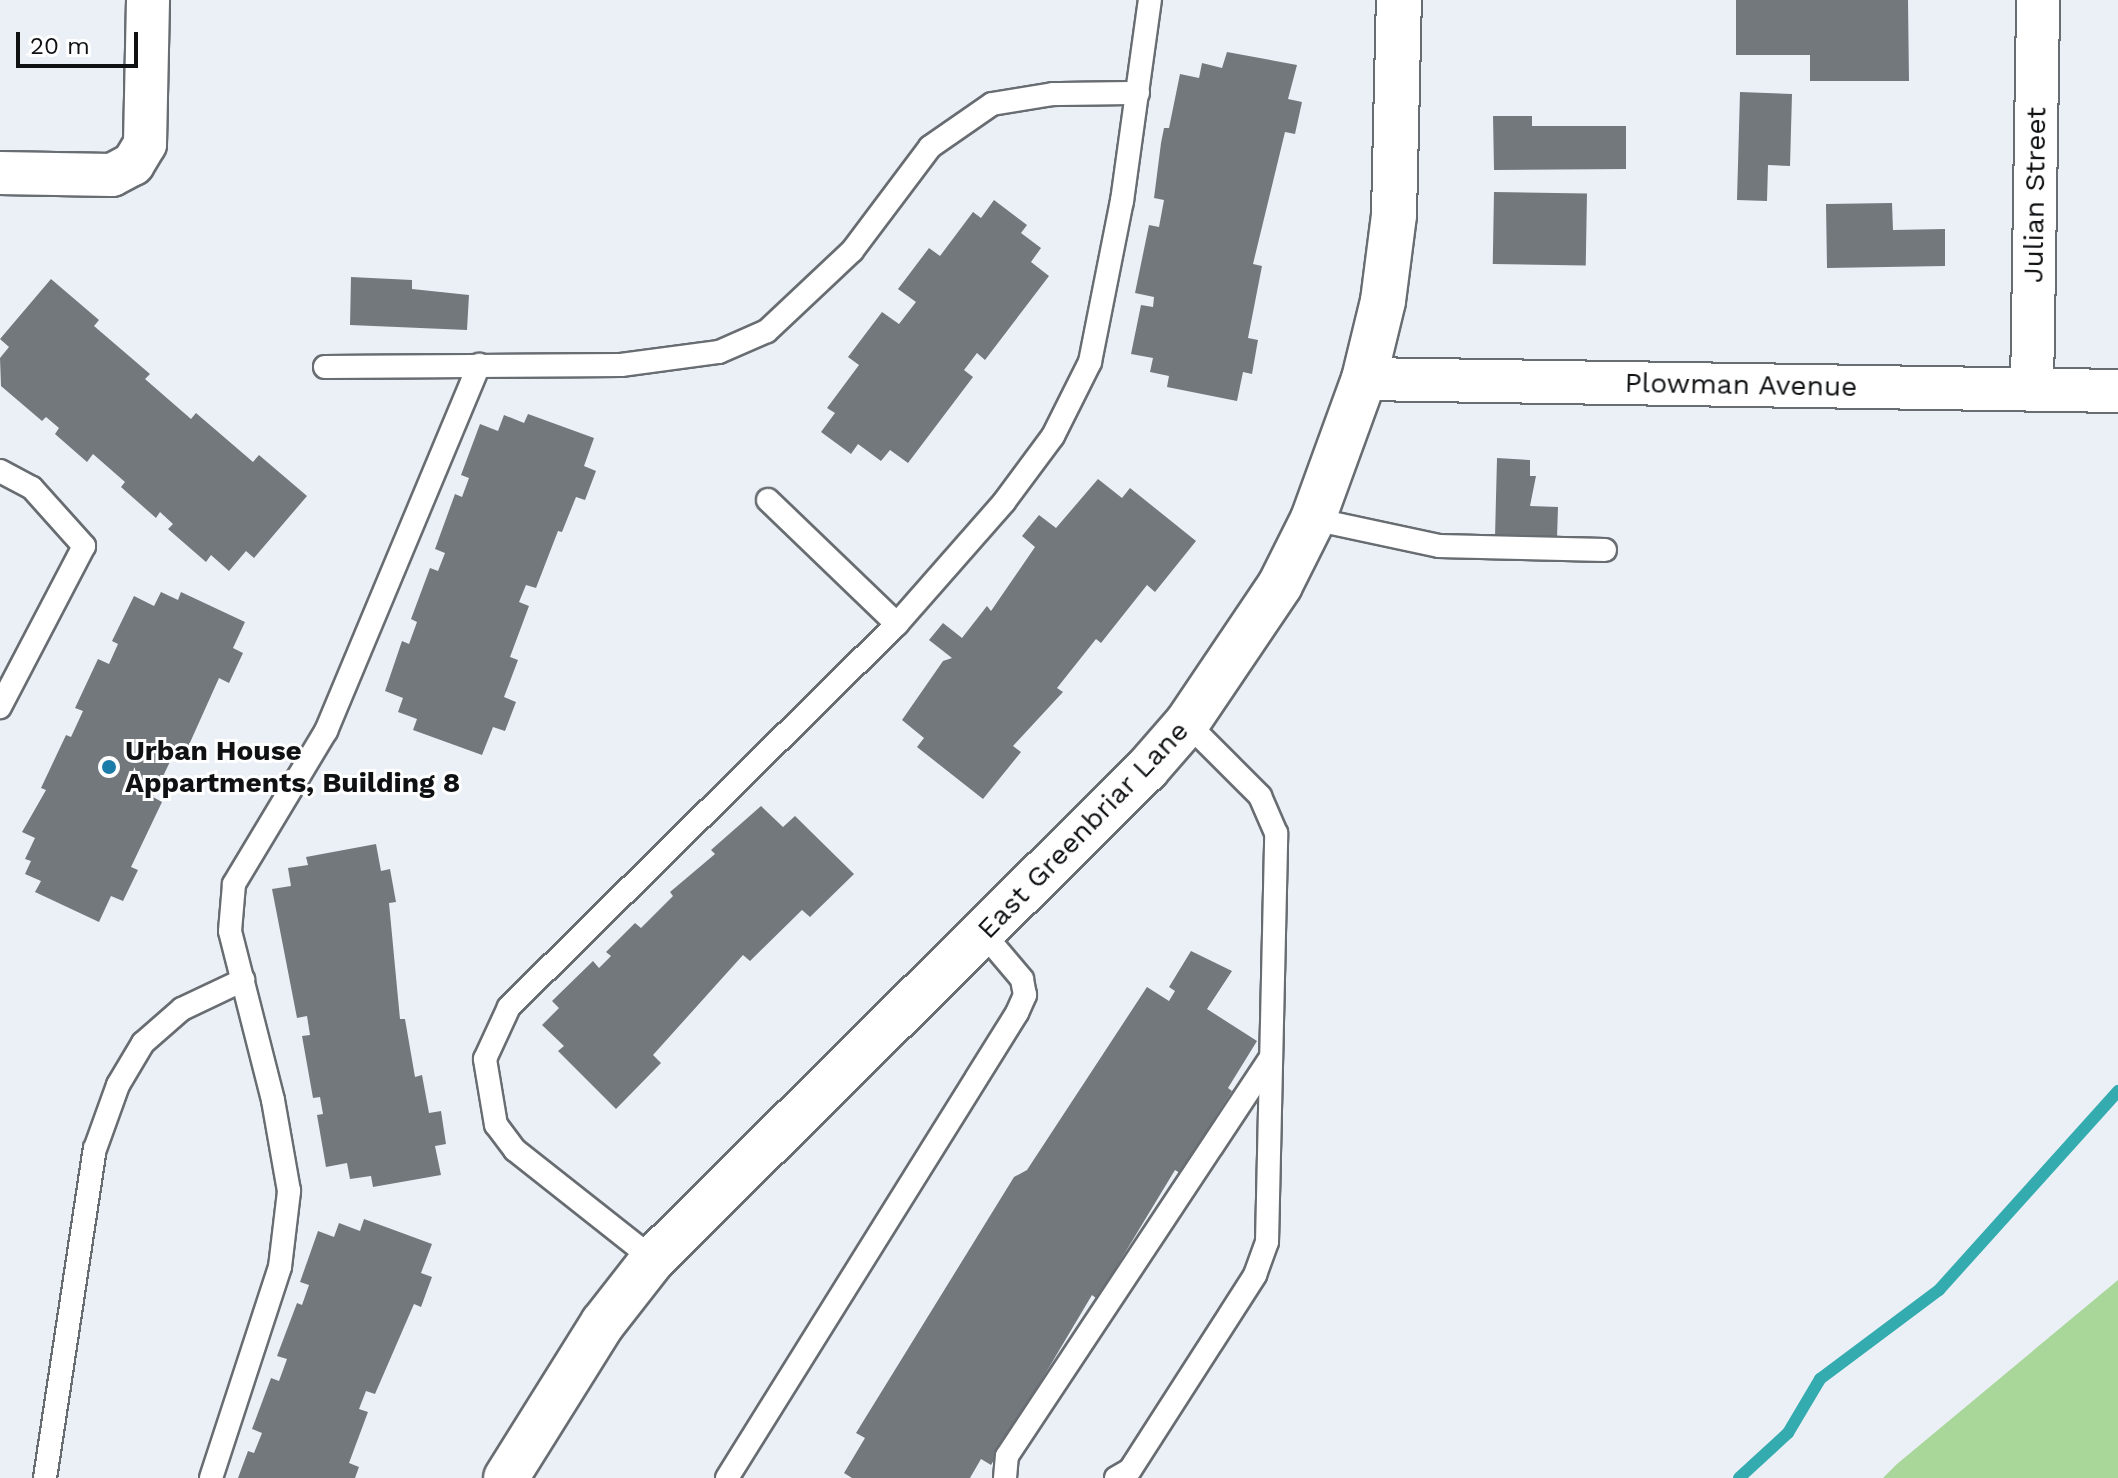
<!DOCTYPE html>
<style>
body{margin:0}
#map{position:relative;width:2118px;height:1478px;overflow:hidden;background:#ebf0f7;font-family:"Work Sans",sans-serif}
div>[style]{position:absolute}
.green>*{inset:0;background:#a9d699}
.stream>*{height:12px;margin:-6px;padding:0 6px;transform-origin:6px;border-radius:6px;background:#34acaf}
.building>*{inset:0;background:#73787d;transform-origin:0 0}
.roads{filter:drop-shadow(2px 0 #686d72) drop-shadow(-2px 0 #686d72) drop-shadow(0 2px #686d72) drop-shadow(0 -2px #686d72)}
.lane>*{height:22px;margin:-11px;padding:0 11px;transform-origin:11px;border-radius:11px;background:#fff}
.street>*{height:42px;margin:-21px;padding:0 21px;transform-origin:21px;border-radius:21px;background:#fff}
.secondary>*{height:44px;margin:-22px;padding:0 22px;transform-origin:22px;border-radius:22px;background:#fff}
.dots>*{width:22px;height:22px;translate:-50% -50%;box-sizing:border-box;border:4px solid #fff;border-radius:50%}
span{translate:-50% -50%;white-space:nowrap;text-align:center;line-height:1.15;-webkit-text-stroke:6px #fff;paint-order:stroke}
.street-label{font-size:28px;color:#0f1113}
.poi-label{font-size:28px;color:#0f1113;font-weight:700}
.left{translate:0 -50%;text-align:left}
.scale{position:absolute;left:16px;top:32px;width:122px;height:36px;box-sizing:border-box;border:4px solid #0f1113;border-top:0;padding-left:10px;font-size:24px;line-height:28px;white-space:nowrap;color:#0f1113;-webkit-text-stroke:6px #fff;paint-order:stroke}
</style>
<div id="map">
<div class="green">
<div style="clip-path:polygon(2118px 1280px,2118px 1478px,1883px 1478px,1897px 1464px)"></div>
</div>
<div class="stream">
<div style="left:1739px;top:1478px;width:67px;rotate:-42.6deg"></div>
<div style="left:1788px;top:1433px;width:63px;rotate:-59.3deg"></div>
<div style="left:1820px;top:1379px;width:149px;rotate:-36.8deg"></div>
<div style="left:1939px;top:1290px;width:268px;rotate:-48deg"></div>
</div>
<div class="building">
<div style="clip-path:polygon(1736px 0,1908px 0,1909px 81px,1810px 81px,1810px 55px,1736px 55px)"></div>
<div style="clip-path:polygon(1227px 52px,1297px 65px,1288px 99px,1302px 102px,1295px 134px,1285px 132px,1253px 264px,1262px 266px,1248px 338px,1258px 340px,1252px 374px,1243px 372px,1237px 401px,1167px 387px,1169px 376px,1150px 372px,1153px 358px,1131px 354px,1141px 305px,1153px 307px,1154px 297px,1135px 293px,1149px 225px,1159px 227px,1164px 200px,1154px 198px,1161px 143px,1164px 128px,1169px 128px,1180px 74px,1199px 78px,1202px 63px,1222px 68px)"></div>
<div style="clip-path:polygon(1740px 92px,1792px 94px,1790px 166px,1768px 165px,1767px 201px,1737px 200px)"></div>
<div style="clip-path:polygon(1493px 116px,1532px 116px,1532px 126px,1626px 126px,1626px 169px,1494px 170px)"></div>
<div style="left:1494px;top:192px;width:93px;height:72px;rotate:1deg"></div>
<div style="clip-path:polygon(994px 200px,1027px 225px,1021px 233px,1041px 248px,1031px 262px,1049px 276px,985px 360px,977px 353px,964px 370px,973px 377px,908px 463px,890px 450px,881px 461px,858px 444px,851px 454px,821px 432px,835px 413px,827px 408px,859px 365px,848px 357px,882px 312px,899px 324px,916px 302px,898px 289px,929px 248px,940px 256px,973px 212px,981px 218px)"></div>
<div style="clip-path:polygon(1892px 203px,1893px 230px,1945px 229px,1945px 266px,1827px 268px,1826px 204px)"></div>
<div style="clip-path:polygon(351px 277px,412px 280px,412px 289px,469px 295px,467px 330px,350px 325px)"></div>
<div style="clip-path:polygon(51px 279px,99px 320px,94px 326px,150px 374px,145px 379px,191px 419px,196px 413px,253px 462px,259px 455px,307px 496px,254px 558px,246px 551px,229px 571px,211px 555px,206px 562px,168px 529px,173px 524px,160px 512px,156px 518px,121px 487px,125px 482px,93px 454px,87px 462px,55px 434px,59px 428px,46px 417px,42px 421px,1px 386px,0 358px,9px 347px,0 339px)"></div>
<div style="clip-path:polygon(528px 414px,594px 438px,584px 466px,596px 471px,585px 500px,576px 497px,562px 532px,558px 531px,536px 588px,526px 585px,519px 602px,529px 606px,510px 657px,518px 660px,504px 697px,516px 702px,505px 731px,493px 727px,482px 755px,413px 730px,417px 719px,398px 712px,403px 698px,385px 691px,402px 641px,409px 644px,417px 622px,411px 619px,430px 568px,438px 571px,445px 553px,435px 549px,455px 494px,462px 497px,469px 478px,461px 475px,480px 424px,498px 431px,504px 415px,524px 423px)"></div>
<div style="clip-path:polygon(1497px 458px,1530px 460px,1530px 476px,1536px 476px,1530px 506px,1558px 507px,1557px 539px,1495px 537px)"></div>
<div style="clip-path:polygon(1098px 479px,1122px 498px,1130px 488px,1196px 541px,1155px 592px,1147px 585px,1101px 643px,1096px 639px,1057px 688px,1063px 692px,1013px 746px,1021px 752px,983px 799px,917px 747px,924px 738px,902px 720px,943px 661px,952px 658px,929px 640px,943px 623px,962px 638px,987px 606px,991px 611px,1035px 547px,1022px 536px,1039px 515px,1056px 528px)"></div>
<div style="clip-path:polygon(161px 592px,178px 600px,181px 592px,245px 622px,233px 648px,243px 653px,229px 683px,219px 678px,188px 747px,179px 743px,153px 797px,162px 802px,131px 867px,138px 870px,123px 901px,111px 896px,99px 922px,35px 892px,41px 881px,25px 874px,31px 861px,25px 859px,35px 838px,22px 832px,46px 790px,41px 788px,66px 735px,71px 737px,83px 711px,75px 708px,98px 659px,109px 664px,118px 644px,112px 641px,134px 596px,154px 606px)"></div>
<div style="clip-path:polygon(761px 806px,783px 827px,795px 816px,854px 874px,810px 917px,802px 910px,750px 961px,743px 955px,653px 1055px,661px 1063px,616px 1109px,558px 1051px,564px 1046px,542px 1025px,559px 1008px,552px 1001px,593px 961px,599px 968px,611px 956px,606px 952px,635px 923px,641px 928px,673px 896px,670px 892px,715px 854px,711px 850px)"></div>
<div style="clip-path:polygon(376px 844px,381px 871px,390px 869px,396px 902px,389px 903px,400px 1019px,405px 1019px,415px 1077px,422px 1075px,429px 1113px,441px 1111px,446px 1144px,435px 1146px,441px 1175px,373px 1187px,371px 1176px,350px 1179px,347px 1163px,326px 1167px,317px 1115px,323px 1114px,320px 1097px,313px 1098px,302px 1036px,310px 1035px,307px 1016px,297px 1018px,272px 889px,291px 886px,288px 868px,308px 865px,306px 857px)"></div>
<div style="clip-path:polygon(1191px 951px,1232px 971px,1207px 1009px,1257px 1041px,1228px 1088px,1232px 1091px,1180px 1173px,1175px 1170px,1097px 1299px,1092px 1295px,991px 1465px,981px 1459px,970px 1478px,852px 1478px,844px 1473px,865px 1438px,856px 1433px,1014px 1177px,1027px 1170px,1147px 987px,1169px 1001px,1175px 991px,1169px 987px)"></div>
<div style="clip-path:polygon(364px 1219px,432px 1244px,421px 1273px,432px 1277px,421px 1307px,414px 1304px,375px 1394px,366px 1391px,359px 1409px,368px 1412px,349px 1463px,359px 1467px,355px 1478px,238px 1478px,248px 1451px,254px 1453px,262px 1433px,252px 1429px,271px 1378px,279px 1381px,287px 1359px,277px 1356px,297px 1303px,302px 1305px,309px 1285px,300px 1282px,318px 1231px,334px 1237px,339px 1223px,360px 1231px)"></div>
</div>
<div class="roads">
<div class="lane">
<div style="left:325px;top:367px;width:296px;rotate:-0.4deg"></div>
<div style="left:621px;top:365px;width:99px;rotate:-7.6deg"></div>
<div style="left:719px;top:352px;width:52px;rotate:-23.6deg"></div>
<div style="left:767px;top:331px;width:117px;rotate:-43.3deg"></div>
<div style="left:852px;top:251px;width:130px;rotate:-53.1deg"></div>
<div style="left:930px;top:147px;width:75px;rotate:-34.7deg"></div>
<div style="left:992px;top:104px;width:62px;rotate:-9.3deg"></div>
<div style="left:1053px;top:94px;width:85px;rotate:-0.7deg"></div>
<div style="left:0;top:471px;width:36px;rotate:28deg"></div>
<div style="left:32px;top:488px;width:78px;rotate:48.1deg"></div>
<div style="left:84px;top:546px;width:182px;rotate:117.6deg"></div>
<div style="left:768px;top:500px;width:179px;rotate:43.9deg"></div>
<div style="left:1313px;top:519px;width:129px;rotate:12.1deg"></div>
<div style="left:1439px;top:546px;width:166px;rotate:1.4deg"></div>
<div style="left:653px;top:1259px;width:176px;rotate:-141.7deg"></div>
<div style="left:515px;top:1150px;width:31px;rotate:-127deg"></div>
<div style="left:496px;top:1125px;width:67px;rotate:-99.5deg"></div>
<div style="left:485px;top:1059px;width:57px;rotate:-65.2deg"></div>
<div style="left:509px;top:1007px;width:545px;rotate:-44.63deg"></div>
<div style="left:897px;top:624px;width:162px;rotate:-48.7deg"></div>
<div style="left:1004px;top:502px;width:82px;rotate:-53.4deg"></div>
<div style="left:1053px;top:436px;width:83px;rotate:-63.4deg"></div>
<div style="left:1090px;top:362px;width:164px;rotate:-78.8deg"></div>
<div style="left:1122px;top:201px;width:203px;rotate:-82.1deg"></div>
<div style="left:45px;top:1478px;width:333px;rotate:-81.4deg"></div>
<div style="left:95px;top:1149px;width:68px;rotate:-70.2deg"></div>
<div style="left:118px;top:1085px;width:49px;rotate:-59.2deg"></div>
<div style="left:143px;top:1043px;width:52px;rotate:-41.1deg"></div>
<div style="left:182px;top:1009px;width:68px;rotate:-25.4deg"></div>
<div style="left:211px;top:1478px;width:222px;rotate:-71.9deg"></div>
<div style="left:280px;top:1267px;width:77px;rotate:-83.2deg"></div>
<div style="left:289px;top:1191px;width:92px;rotate:-100deg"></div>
<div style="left:273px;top:1100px;width:174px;rotate:-104.3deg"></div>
<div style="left:230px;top:931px;width:47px;rotate:-85.1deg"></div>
<div style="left:234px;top:884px;width:179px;rotate:-59deg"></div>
<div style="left:326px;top:731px;width:397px;rotate:-67.3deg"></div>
<div style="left:727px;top:1478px;width:548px;rotate:-58.05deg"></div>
<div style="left:1017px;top:1013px;width:20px;rotate:-66deg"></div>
<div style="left:1025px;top:995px;width:16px;rotate:-101deg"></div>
<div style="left:1022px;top:979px;width:59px;rotate:-130.2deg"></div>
<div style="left:1005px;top:1478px;width:22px;rotate:-85deg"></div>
<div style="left:1007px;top:1456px;width:477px;rotate:-56.5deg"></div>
<div style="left:1116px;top:1478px;width:16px;rotate:-30deg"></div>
<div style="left:1130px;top:1470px;width:232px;rotate:-57.3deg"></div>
<div style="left:1255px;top:1275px;width:35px;rotate:-70deg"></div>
<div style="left:1267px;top:1242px;width:409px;rotate:-88.7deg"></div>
<div style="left:1276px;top:833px;width:40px;rotate:-113.4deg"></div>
<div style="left:1260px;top:796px;width:103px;rotate:-135deg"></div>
</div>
<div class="street">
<div style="left:0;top:173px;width:112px;rotate:1deg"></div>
<div style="left:112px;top:175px;width:24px;rotate:-28deg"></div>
<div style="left:133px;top:164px;width:23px;rotate:-59deg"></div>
<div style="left:145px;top:144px;width:144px;rotate:-88.8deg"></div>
<div style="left:1364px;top:379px;width:754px;rotate:0.91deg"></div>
<div style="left:2032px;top:390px;width:390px;rotate:-89.1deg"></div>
</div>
<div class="secondary">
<div style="left:506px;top:1478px;width:183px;rotate:-58deg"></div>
<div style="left:603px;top:1323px;width:81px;rotate:-52deg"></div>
<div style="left:653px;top:1259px;width:696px;rotate:-44.77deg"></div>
<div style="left:1147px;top:769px;width:61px;rotate:-49deg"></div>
<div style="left:1187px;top:723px;width:166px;rotate:-56deg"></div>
<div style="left:1280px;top:585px;width:74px;rotate:-63.4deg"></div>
<div style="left:1313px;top:519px;width:149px;rotate:-70deg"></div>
<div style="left:1364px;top:379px;width:80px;rotate:-76.3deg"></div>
<div style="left:1383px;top:301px;width:87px;rotate:-82.7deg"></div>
<div style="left:1394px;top:215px;width:215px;rotate:-88.7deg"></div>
</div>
</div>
<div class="dots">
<div style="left:109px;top:767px;background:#1c7ca9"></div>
</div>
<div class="street-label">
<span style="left:2035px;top:195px;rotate:-89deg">Julian Street</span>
<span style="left:1741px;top:385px;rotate:1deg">Plowman Avenue</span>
<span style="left:1083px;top:830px;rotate:-46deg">East Greenbriar Lane</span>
</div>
<div class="poi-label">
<span class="left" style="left:125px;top:767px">Urban House<br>Appartments, Building 8</span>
</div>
<div class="scale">20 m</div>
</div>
